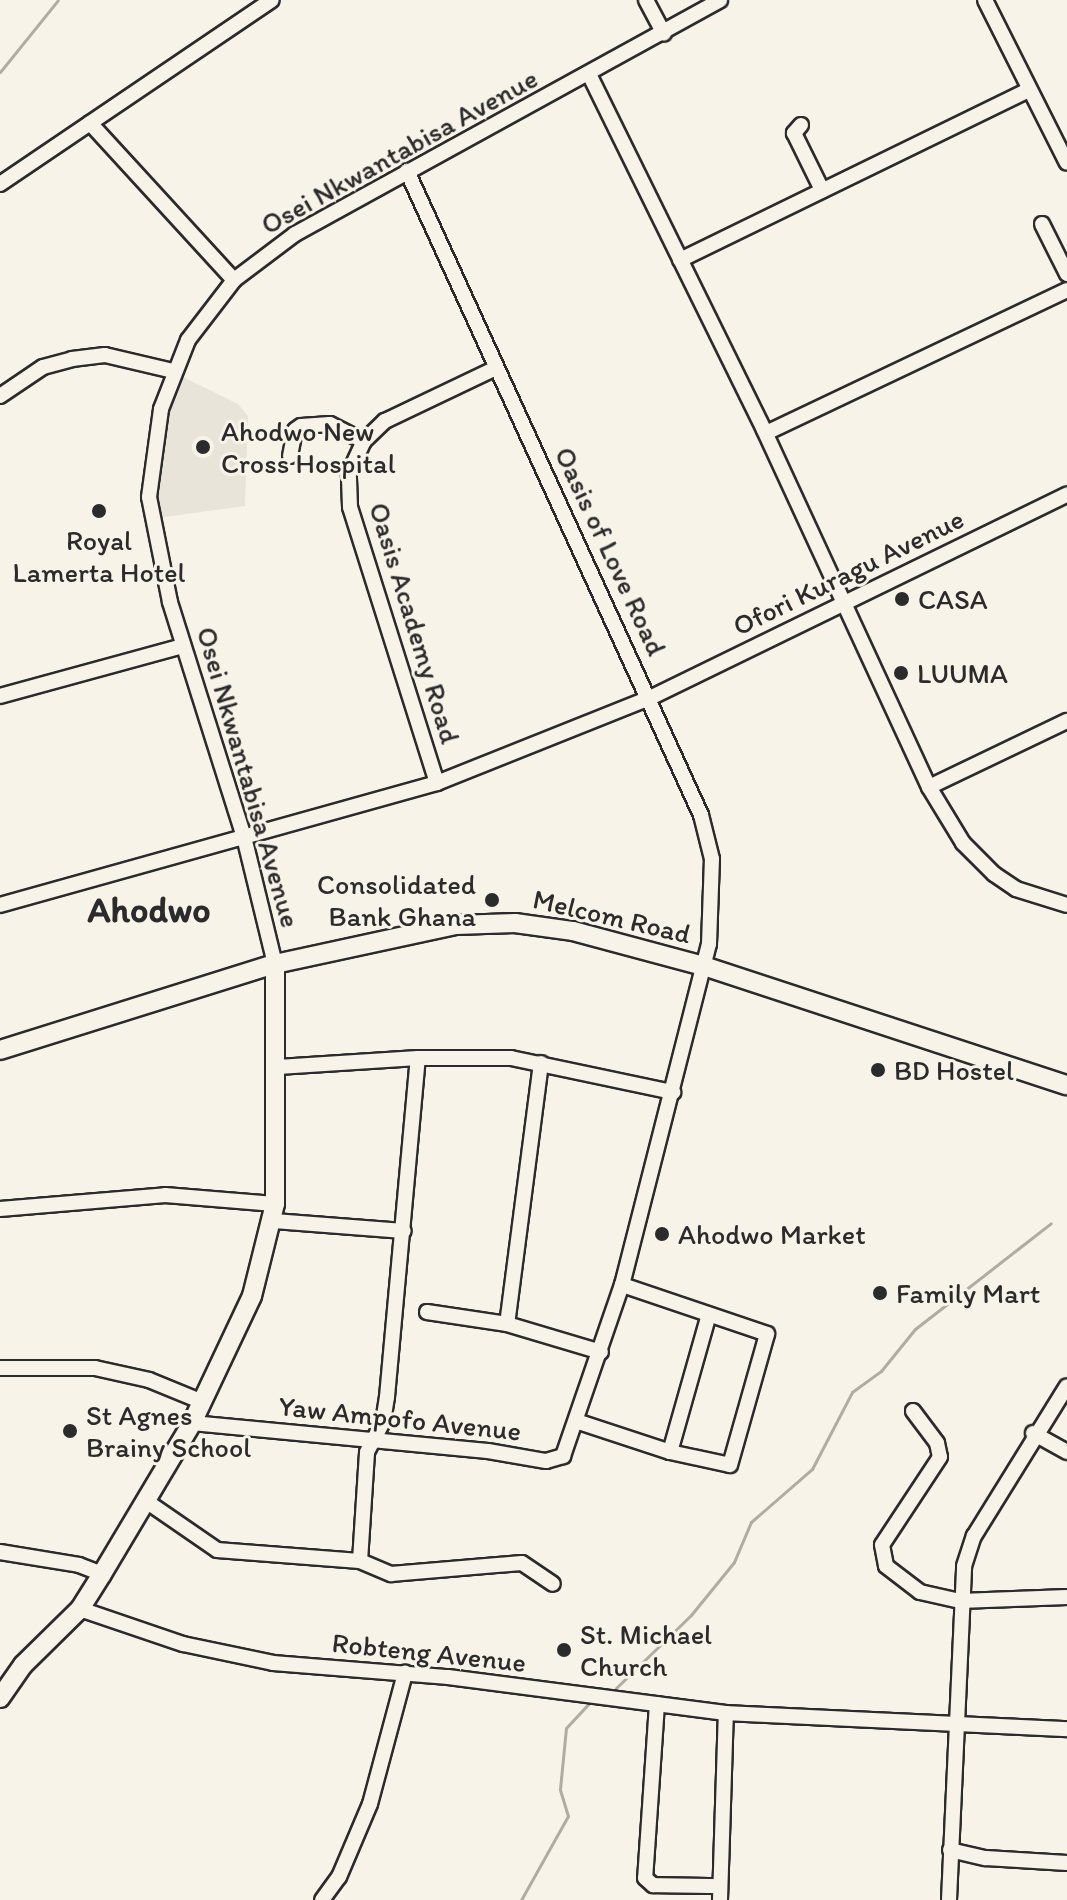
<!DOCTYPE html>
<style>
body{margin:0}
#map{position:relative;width:1067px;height:1900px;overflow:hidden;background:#f7f3e8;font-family:Itim,sans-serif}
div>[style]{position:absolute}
.built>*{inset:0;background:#e8e4da}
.stream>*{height:3px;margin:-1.5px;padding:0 1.5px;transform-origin:1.5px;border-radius:1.5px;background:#afaca4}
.roads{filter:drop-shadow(2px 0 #2b2b2b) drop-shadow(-2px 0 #2b2b2b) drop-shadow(0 2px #2b2b2b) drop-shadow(0 -2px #2b2b2b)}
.minor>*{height:14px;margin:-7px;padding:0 7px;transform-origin:7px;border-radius:7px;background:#f7f3e8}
.major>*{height:18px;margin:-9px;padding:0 9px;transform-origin:9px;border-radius:9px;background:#f7f3e8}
.dots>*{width:22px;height:22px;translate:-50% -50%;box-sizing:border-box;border:4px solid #f7f3e8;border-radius:50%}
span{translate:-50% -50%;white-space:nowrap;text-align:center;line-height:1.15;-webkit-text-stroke:6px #f7f3e8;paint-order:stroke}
.street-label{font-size:28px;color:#2b2b2b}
.poi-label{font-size:28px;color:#2b2b2b}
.left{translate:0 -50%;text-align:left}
.right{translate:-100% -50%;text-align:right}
.district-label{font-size:36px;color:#2b2b2b;font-weight:700}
</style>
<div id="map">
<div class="built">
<div style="clip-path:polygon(179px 375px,238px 404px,248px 416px,245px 506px,157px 518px,154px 495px,163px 430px)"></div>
</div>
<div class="stream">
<div style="left:0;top:72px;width:92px;rotate:-51.1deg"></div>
<div style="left:616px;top:1688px;width:105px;rotate:-44.2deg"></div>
<div style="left:691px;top:1615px;width:68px;rotate:-50.9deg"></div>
<div style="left:734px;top:1562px;width:43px;rotate:-67deg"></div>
<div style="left:751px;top:1522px;width:81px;rotate:-41deg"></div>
<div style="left:812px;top:1469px;width:87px;rotate:-62.5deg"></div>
<div style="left:852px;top:1392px;width:36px;rotate:-36deg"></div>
<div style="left:881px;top:1371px;width:54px;rotate:-51deg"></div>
<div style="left:915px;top:1329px;width:172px;rotate:-37.9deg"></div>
<div style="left:521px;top:1900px;width:96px;rotate:-60.8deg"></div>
<div style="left:568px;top:1816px;width:28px;rotate:-107deg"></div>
<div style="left:560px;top:1789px;width:61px;rotate:-84.4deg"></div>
<div style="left:566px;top:1728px;width:34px;rotate:-47deg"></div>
</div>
<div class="roads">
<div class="minor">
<div style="left:646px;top:0;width:38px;rotate:62deg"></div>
<div style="left:985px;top:0;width:182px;rotate:63.3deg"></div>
<div style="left:590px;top:76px;width:394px;rotate:63.8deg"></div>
<div style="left:764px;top:430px;width:393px;rotate:65.2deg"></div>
<div style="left:929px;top:787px;width:66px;rotate:58.7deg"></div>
<div style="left:963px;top:843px;width:44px;rotate:45deg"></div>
<div style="left:994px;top:874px;width:27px;rotate:34deg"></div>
<div style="left:1016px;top:889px;width:53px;rotate:17.4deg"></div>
<div style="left:90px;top:123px;width:213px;rotate:47.5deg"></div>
<div style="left:801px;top:125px;width:11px;rotate:131deg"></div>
<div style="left:794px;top:133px;width:64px;rotate:63.8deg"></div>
<div style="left:0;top:184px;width:328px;rotate:-34.1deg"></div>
<div style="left:1042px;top:224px;width:56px;rotate:63.4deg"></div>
<div style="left:680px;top:260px;width:387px;rotate:-26deg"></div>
<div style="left:0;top:396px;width:52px;rotate:-34deg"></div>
<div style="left:43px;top:367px;width:30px;rotate:-15deg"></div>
<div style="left:72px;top:359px;width:33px;rotate:-7deg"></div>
<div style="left:105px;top:355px;width:70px;rotate:13.2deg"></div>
<div style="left:766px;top:433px;width:333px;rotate:-25.4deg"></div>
<div style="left:290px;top:456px;width:26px;rotate:-79deg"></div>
<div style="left:295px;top:430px;width:7px;rotate:-34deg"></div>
<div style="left:301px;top:426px;width:29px;rotate:-4deg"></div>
<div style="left:330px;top:424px;width:38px;rotate:27deg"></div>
<div style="left:0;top:696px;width:190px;rotate:-15.3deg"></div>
<div style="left:437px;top:783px;width:289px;rotate:-107.5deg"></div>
<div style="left:350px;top:507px;width:34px;rotate:-92deg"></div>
<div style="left:349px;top:473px;width:35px;rotate:-65deg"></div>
<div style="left:364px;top:441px;width:29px;rotate:-44deg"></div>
<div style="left:385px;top:421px;width:123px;rotate:-25.5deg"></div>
<div style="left:929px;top:787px;width:153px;rotate:-25.6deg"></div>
<div style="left:0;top:905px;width:454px;rotate:-15.6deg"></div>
<div style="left:437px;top:783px;width:232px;rotate:-21.8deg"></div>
<div style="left:652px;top:697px;width:462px;rotate:-26deg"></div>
<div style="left:275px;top:964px;width:131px;rotate:-103.7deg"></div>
<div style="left:244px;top:837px;width:246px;rotate:-107.5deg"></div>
<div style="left:170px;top:602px;width:107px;rotate:-101.3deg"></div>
<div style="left:149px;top:497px;width:89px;rotate:-82.2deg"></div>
<div style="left:161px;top:409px;width:74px;rotate:-68.6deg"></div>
<div style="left:188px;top:340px;width:76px;rotate:-52.5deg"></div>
<div style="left:234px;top:280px;width:76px;rotate:-37deg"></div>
<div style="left:295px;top:234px;width:485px;rotate:-28.8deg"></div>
<div style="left:541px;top:1063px;width:263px;rotate:97.4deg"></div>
<div style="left:507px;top:1324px;width:98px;rotate:16.6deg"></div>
<div style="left:278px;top:1067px;width:140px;rotate:-3.7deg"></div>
<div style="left:418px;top:1058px;width:93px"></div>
<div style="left:511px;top:1058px;width:166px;rotate:11.9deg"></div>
<div style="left:0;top:1209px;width:166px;rotate:-4.8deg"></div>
<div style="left:165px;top:1195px;width:110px;rotate:4.7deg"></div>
<div style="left:274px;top:1221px;width:130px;rotate:4.4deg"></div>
<div style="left:427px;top:1312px;width:81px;rotate:8.5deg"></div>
<div style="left:0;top:1368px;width:95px"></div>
<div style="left:95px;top:1368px;width:55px;rotate:12.5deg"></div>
<div style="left:149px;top:1380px;width:58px;rotate:22.2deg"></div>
<div style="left:913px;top:1411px;width:40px;rotate:53deg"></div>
<div style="left:937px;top:1443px;width:14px;rotate:78deg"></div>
<div style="left:940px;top:1457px;width:105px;rotate:123.4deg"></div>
<div style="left:882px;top:1545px;width:21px;rotate:79deg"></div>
<div style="left:886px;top:1566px;width:43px;rotate:37.4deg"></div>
<div style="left:920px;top:1592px;width:41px;rotate:12.7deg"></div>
<div style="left:960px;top:1601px;width:107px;rotate:-2.1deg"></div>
<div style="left:579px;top:1422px;width:96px;rotate:18.2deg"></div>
<div style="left:670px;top:1452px;width:61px;rotate:12.2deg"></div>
<div style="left:730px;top:1465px;width:136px;rotate:-74.2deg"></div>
<div style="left:767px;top:1334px;width:153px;rotate:-161.3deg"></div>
<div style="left:192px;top:1423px;width:297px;rotate:5.4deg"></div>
<div style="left:488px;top:1451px;width:59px;rotate:9.8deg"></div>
<div style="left:546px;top:1461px;width:18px;rotate:-16deg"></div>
<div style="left:563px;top:1456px;width:181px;rotate:-71deg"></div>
<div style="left:622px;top:1285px;width:352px;rotate:-75.7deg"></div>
<div style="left:709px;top:944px;width:85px;rotate:-88deg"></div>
<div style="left:712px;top:859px;width:45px;rotate:-104deg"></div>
<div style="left:701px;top:815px;width:708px;rotate:-114.54deg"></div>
<div style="left:1033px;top:1433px;width:39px;rotate:29deg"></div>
<div style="left:670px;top:1452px;width:143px;rotate:-74.2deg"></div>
<div style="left:146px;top:1501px;width:86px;rotate:34.6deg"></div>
<div style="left:217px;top:1550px;width:143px;rotate:4.4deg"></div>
<div style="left:360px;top:1561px;width:109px;rotate:-86.3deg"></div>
<div style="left:367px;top:1452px;width:34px;rotate:-62deg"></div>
<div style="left:383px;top:1422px;width:25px;rotate:-81deg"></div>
<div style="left:387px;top:1397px;width:340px;rotate:-84.8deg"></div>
<div style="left:0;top:1552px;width:80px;rotate:9.3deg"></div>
<div style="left:79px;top:1565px;width:25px;rotate:21deg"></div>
<div style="left:360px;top:1561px;width:34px;rotate:23deg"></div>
<div style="left:391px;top:1574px;width:131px;rotate:-4.8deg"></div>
<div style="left:522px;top:1563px;width:37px;rotate:34deg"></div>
<div style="left:80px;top:1609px;width:109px;rotate:18.8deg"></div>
<div style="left:183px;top:1644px;width:92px;rotate:11.9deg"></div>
<div style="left:273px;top:1663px;width:176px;rotate:4.6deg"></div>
<div style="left:448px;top:1677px;width:280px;rotate:7.4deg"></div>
<div style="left:726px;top:1713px;width:341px;rotate:2.7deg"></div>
<div style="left:657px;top:1704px;width:174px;rotate:93.9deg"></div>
<div style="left:645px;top:1878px;width:11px;rotate:41deg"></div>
<div style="left:653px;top:1885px;width:65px;rotate:0.9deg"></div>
<div style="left:950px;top:1850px;width:37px;rotate:13deg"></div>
<div style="left:986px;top:1858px;width:81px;rotate:3.5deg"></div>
<div style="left:322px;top:1900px;width:29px;rotate:-54deg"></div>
<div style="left:339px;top:1877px;width:79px;rotate:-67deg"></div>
<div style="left:370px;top:1804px;width:136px;rotate:-75deg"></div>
<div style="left:720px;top:1900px;width:187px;rotate:-88.2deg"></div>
<div style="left:949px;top:1900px;width:334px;rotate:-87.4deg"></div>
<div style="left:964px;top:1566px;width:32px;rotate:-72deg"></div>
<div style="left:974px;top:1536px;width:176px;rotate:-58.2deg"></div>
</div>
<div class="major">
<div style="left:0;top:1050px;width:288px;rotate:-17.4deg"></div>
<div style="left:275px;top:964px;width:185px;rotate:-12.2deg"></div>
<div style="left:456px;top:925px;width:59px;rotate:-1.9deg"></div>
<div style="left:515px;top:923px;width:59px;rotate:7.9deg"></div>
<div style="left:573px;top:931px;width:136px;rotate:15deg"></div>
<div style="left:704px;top:966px;width:382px;rotate:18.2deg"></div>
<div style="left:0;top:1698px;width:40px;rotate:-55.1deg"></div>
<div style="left:23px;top:1665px;width:80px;rotate:-44.5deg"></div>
<div style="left:80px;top:1609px;width:41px;rotate:-57.8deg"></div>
<div style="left:102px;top:1574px;width:176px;rotate:-59.2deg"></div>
<div style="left:192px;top:1423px;width:140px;rotate:-64.7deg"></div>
<div style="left:252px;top:1296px;width:95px;rotate:-76deg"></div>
<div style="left:275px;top:1204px;width:240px;rotate:-90deg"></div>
</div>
</div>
<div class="dots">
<div style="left:203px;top:447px;background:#2b2b2b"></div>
<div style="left:99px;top:511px;background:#2b2b2b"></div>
<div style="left:902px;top:599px;background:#2b2b2b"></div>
<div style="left:901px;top:673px;background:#2b2b2b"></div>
<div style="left:492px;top:900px;background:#2b2b2b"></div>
<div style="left:878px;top:1070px;background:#2b2b2b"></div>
<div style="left:662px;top:1234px;background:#2b2b2b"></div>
<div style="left:880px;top:1293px;background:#2b2b2b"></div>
<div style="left:70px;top:1431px;background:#2b2b2b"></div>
<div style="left:564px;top:1650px;background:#2b2b2b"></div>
</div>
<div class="street-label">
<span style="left:399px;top:151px;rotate:-29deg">Osei Nkwantabisa Avenue</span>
<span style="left:611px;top:551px;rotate:65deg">Oasis of Love Road</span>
<span style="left:848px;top:572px;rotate:-26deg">Ofori Kuragu Avenue</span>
<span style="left:415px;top:623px;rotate:73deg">Oasis Academy Road</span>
<span style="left:249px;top:777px;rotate:74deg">Osei Nkwantabisa Avenue</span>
<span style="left:612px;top:916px;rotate:13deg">Melcom Road</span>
<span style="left:400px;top:1418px;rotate:6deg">Yaw Ampofo Avenue</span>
<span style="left:429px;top:1652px;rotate:6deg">Robteng Avenue</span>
</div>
<div class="poi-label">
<span class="left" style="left:221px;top:447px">Ahodwo New<br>Cross Hospital</span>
<span style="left:99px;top:556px">Royal<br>Lamerta Hotel</span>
<span class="left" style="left:918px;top:599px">CASA</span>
<span class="left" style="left:917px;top:673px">LUUMA</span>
<span class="right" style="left:476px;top:900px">Consolidated<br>Bank Ghana</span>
<span class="left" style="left:894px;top:1070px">BD Hostel</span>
<span class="left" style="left:678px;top:1234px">Ahodwo Market</span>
<span class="left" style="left:896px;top:1293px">Family Mart</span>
<span class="left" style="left:86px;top:1431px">St Agnes<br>Brainy School</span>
<span class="left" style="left:580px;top:1650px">St. Michael<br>Church</span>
</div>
<div class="district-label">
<span style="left:149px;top:910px">Ahodwo</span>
</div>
</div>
